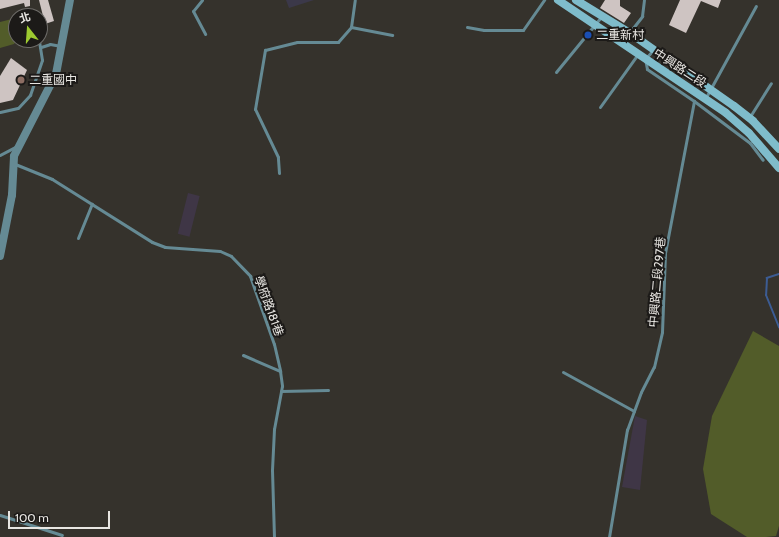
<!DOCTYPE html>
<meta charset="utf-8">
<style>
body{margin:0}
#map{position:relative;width:779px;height:537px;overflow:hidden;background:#35322c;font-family:Cabin,"Noto Sans TC",sans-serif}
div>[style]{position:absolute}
.commercial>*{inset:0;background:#3b3849}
.industrial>*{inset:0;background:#3f3646;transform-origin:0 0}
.green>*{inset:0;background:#525c29}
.stream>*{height:2px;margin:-1px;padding:0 1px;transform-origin:1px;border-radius:1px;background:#3c5c93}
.building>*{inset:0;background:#cec4c2}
.service>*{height:3px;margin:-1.5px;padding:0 1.5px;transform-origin:1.5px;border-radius:1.5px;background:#658a94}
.tertiary>*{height:8px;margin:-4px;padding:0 4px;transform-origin:4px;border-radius:4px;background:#658a94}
.secondary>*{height:8px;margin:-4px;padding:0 4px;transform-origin:4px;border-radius:4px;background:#7fbccb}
.dots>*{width:11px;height:11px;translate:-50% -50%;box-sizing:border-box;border:2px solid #1c1a18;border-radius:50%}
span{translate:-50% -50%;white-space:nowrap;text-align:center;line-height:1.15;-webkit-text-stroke:4px #1c1a18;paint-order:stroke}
.poi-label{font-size:12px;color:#e8e6e2}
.left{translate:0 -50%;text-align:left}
.street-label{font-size:12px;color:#e8e6e2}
.north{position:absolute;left:8px;top:8px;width:40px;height:40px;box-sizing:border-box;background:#1c1a18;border:1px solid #6e6c69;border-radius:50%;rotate:343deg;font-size:11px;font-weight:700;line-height:16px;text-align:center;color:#e8e6e2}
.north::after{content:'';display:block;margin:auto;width:14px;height:18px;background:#9dca30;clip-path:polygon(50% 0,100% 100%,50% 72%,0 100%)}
.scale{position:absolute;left:8px;top:511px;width:102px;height:18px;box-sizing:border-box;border:2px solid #e8e6e2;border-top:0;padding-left:5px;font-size:12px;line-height:14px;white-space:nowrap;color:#e8e6e2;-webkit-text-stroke:3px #1c1a18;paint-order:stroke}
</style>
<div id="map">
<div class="commercial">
<div style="clip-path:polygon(286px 0,314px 0,289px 8px)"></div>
</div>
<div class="industrial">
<div style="left:188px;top:193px;width:12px;height:42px;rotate:14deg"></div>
<div style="clip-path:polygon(635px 416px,647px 420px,640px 490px,622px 487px)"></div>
</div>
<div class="green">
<div style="clip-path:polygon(16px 18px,17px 40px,14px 44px,0 48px,0 22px)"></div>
<div style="clip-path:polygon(753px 331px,779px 346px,779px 526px,776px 536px,766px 537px,747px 537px,711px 514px,703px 469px,712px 416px)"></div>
</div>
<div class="stream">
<div style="left:779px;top:274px;width:13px;rotate:162deg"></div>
<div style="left:767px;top:278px;width:17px;rotate:93deg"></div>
<div style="left:766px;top:295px;width:35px;rotate:68deg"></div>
</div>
<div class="building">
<div style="clip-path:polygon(0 0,30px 0,30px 6px,25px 7px,24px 3px,0 9px)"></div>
<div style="clip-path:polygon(39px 0,48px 0,54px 21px,45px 24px)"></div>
<div style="clip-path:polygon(605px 0,620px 0,620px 6px,631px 13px,624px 23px,600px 8px)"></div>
<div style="clip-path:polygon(680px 0,721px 0,718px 8px,701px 1px,686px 33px,669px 25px)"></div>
<div style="clip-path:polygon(11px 58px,27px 70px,13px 100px,0 103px,0 76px)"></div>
</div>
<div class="service">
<div style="left:202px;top:0;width:14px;rotate:129deg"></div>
<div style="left:193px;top:11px;width:26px;rotate:62deg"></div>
<div style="left:351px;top:27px;width:42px;rotate:11deg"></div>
<div style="left:467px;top:27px;width:17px;rotate:10deg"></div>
<div style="left:484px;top:30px;width:39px"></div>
<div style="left:523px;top:30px;width:37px;rotate:-55deg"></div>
<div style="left:622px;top:42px;width:33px;rotate:-52deg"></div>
<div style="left:642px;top:16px;width:16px;rotate:-83deg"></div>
<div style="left:41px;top:47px;width:9px;rotate:-18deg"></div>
<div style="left:50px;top:44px;width:11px;rotate:10deg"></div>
<div style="left:556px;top:72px;width:71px;rotate:-50.7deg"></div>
<div style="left:705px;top:99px;width:106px;rotate:-61.3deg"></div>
<div style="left:694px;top:101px;width:70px;rotate:36.9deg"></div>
<div style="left:750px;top:143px;width:21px;rotate:53deg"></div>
<div style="left:600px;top:107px;width:65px;rotate:-54.4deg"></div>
<div style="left:0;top:112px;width:18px;rotate:-13deg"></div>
<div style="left:18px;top:108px;width:18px;rotate:-47deg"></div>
<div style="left:30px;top:95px;width:37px;rotate:-71deg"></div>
<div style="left:42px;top:60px;width:20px;rotate:-99deg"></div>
<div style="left:749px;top:118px;width:41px;rotate:-57.8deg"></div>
<div style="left:0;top:155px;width:19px;rotate:-28deg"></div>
<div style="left:15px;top:164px;width:40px;rotate:22deg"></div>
<div style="left:52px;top:179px;width:118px;rotate:32.2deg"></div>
<div style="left:152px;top:242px;width:14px;rotate:21deg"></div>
<div style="left:165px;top:247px;width:55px;rotate:4.2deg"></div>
<div style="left:220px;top:251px;width:12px;rotate:24deg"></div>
<div style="left:231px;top:256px;width:28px;rotate:46deg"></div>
<div style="left:250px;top:276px;width:72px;rotate:70.6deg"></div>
<div style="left:274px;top:344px;width:28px;rotate:77deg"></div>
<div style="left:280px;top:371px;width:15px;rotate:82deg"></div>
<div style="left:282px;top:386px;width:44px;rotate:100.5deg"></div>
<div style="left:274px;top:429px;width:41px;rotate:92.8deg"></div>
<div style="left:272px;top:470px;width:67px;rotate:88.3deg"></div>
<div style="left:279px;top:173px;width:16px;rotate:-94deg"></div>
<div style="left:278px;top:157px;width:53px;rotate:-115.6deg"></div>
<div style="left:255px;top:109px;width:60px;rotate:-80.4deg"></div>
<div style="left:265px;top:50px;width:33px;rotate:-14deg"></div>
<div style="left:297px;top:42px;width:41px"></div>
<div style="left:338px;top:42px;width:20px;rotate:-49deg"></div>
<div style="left:351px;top:27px;width:27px;rotate:-82deg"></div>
<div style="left:78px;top:238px;width:37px;rotate:-68deg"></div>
<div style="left:243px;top:355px;width:40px;rotate:23.4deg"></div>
<div style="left:563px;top:372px;width:81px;rotate:28.8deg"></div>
<div style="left:281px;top:391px;width:47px;rotate:-1.2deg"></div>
<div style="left:0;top:515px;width:65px;rotate:17.9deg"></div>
<div style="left:609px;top:537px;width:109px;rotate:-80.5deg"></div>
<div style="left:627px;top:430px;width:40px;rotate:-69.8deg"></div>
<div style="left:641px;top:392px;width:28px;rotate:-63deg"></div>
<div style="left:654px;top:367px;width:36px;rotate:-77deg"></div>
<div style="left:662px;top:332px;width:79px;rotate:-87.8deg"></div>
<div style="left:665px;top:253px;width:155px;rotate:-79.2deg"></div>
<div style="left:694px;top:101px;width:57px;rotate:-145.8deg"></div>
<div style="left:647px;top:69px;width:10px;rotate:-101deg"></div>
<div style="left:645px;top:59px;width:12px;rotate:-48deg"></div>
</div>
<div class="tertiary">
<div style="left:0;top:256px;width:62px;rotate:-78.9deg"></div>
<div style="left:12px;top:195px;width:39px;rotate:-87deg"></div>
<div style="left:14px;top:156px;width:92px;rotate:-62.9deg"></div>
<div style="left:56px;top:74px;width:75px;rotate:-79.3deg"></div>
</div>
<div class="secondary">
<div style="left:558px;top:0;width:202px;rotate:33.9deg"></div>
<div style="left:726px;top:113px;width:30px;rotate:41deg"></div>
<div style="left:749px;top:133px;width:46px;rotate:49.4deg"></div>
<div style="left:576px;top:0;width:63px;rotate:31.4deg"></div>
<div style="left:630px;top:33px;width:127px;rotate:35.1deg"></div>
<div style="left:734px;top:106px;width:24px;rotate:38deg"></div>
<div style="left:753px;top:121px;width:38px;rotate:47deg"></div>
</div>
<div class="dots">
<div style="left:588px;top:35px;background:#1a4fb4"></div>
<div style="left:21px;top:80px;background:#8d6e63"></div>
</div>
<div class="poi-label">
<span class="left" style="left:596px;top:35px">二重新村</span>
<span class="left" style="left:29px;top:80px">二重國中</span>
</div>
<div class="street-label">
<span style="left:680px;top:68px;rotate:33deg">中興路二段</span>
<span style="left:657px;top:282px;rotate:-85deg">中興路二段297巷</span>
<span style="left:269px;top:306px;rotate:70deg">學府路181巷</span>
</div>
<div class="north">北</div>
<div class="scale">100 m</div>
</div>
